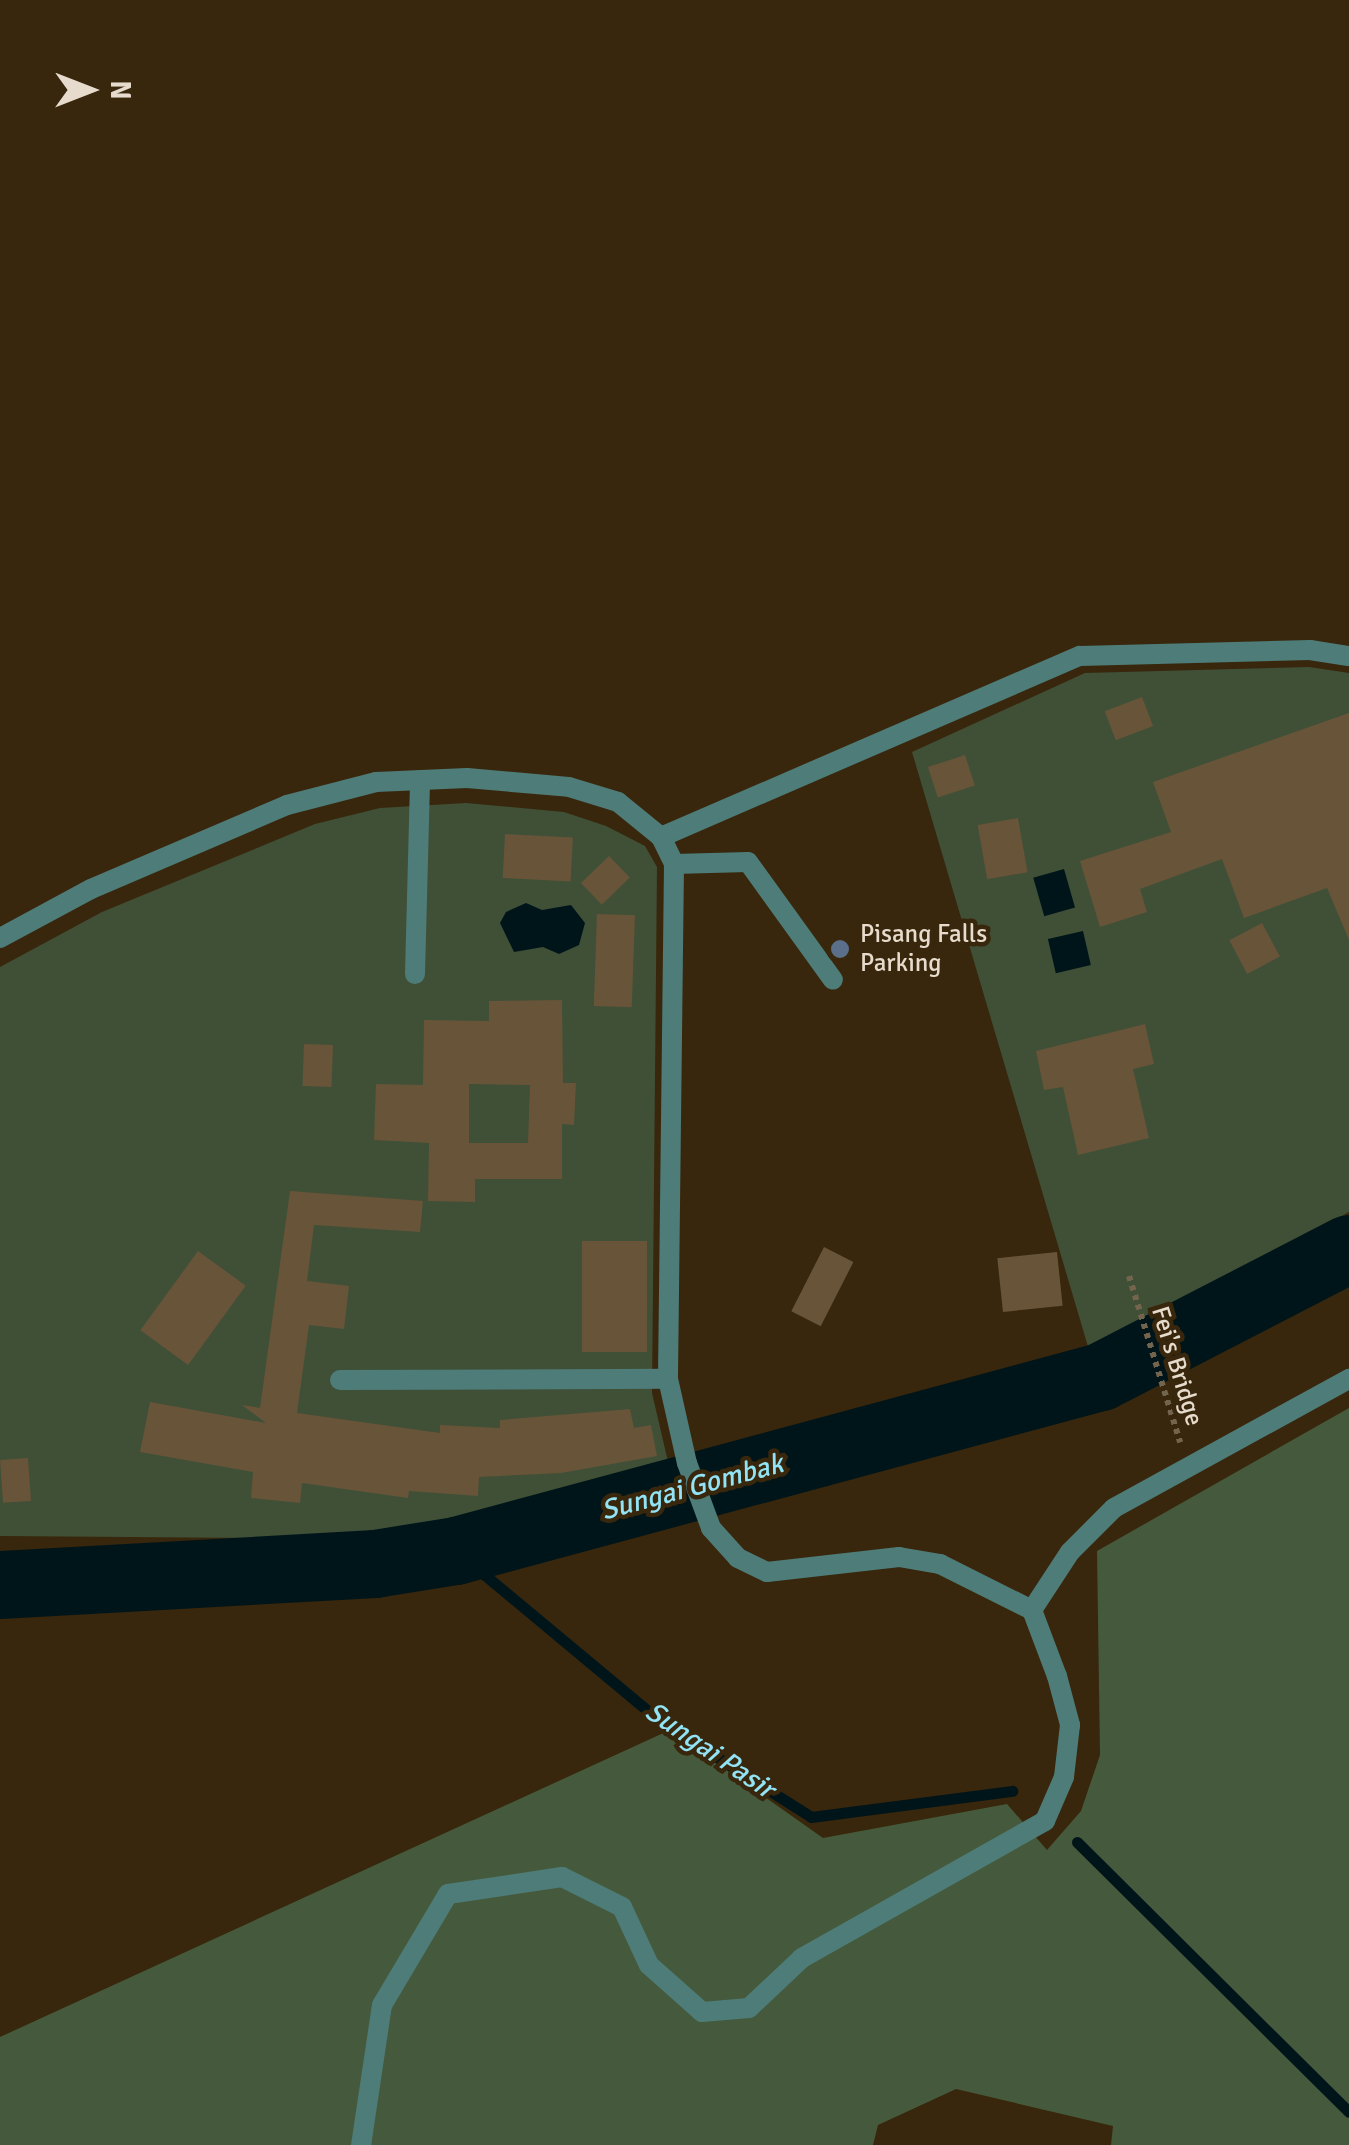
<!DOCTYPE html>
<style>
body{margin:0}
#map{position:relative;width:1349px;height:2145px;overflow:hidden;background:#38270c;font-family:Signika,sans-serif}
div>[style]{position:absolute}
.green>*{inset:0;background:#3f5037}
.forest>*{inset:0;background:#455a3c}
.water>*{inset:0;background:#00151a;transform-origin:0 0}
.stream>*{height:11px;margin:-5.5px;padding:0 5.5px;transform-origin:5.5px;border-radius:5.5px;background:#00151a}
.river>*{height:68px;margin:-34px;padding:0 34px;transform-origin:34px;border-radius:34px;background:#00151a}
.building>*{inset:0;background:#685439;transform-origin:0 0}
.path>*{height:6px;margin-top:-3px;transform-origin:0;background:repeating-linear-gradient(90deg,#73644d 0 5px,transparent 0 10px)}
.lane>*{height:20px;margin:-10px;padding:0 10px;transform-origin:10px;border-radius:10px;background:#4e7c79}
.street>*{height:20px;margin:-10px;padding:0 10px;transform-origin:10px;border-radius:10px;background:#4e7c79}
.dots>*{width:28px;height:28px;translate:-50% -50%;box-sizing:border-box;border:5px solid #38270c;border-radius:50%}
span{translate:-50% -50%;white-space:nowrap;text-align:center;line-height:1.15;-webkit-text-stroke:9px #38270c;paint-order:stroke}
.poi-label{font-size:25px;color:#e6dbcc}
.left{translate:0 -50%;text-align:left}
.street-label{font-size:25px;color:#e6dbcc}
.water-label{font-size:28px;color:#91e3f5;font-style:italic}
.north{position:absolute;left:40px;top:40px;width:100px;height:100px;-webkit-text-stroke:8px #38270c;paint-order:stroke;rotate:90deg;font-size:28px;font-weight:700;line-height:40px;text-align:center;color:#e6dbcc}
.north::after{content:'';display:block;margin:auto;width:35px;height:45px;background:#e6dbcc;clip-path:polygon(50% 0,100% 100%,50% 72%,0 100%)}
</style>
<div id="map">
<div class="green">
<div style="clip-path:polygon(1309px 667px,1349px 673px,1349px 1212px,1089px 1350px,912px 752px,1085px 673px)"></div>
<div style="clip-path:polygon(466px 803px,564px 812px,606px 826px,645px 846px,657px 867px,652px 1393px,669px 1466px,451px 1526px,372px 1539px,0 1536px,0 967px,102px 912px,315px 824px,380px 808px)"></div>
</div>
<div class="forest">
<div style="clip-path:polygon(1349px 1408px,1349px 2145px,1111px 2145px,1113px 2126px,956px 2089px,878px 2125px,873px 2145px,0 2145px,0 2037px,670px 1730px,823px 1838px,1007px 1804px,1047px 1850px,1081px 1811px,1100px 1755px,1097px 1551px)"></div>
</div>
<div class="water">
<div style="left:1064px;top:869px;width:40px;height:32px;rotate:74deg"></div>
<div style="clip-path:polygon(526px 903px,542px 910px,571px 905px,585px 923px,579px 945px,559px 954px,543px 947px,514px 952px,500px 923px,506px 912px)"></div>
<div style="left:1083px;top:931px;width:35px;height:36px;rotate:77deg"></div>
</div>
<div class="stream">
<div style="left:456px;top:1551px;width:266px;rotate:39.8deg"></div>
<div style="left:660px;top:1721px;width:179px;rotate:32.4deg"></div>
<div style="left:811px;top:1817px;width:203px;rotate:-7.4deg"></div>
<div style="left:1077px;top:1842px;width:383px;rotate:44.8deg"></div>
</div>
<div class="river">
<div style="left:0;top:1585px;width:376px;rotate:-3.2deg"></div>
<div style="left:375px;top:1564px;width:82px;rotate:-9.1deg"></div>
<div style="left:456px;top:1551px;width:668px;rotate:-15.1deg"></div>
<div style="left:1101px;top:1377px;width:279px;rotate:-27.3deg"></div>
</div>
<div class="building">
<div style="left:1142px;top:697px;width:31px;height:40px;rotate:69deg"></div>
<div style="clip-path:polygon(1349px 713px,1349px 940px,1327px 888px,1244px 918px,1222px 859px,1140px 889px,1147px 912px,1100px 927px,1080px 861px,1171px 832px,1153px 782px)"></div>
<div style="left:965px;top:755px;width:32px;height:39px;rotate:72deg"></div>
<div style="left:1018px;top:818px;width:55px;height:41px;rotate:80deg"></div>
<div style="left:505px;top:834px;width:68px;height:44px;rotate:3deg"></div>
<div style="left:609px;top:856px;width:30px;height:39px;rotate:46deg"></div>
<div style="left:597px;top:914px;width:38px;height:92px;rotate:2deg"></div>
<div style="left:1262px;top:923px;width:38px;height:37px;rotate:62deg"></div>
<div style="clip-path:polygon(evenodd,562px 1000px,563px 1083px,576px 1083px,574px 1125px,562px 1124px,562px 1179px,475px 1179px,475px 1202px,428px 1201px,429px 1143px,374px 1140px,376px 1084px,423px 1085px,424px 1020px,489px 1021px,489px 1001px,562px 1000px,469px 1084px,530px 1085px,528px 1143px,469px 1143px,469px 1084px)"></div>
<div style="clip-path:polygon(1145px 1024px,1154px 1064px,1133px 1069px,1149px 1138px,1078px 1155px,1063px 1087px,1044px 1090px,1036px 1051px)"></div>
<div style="left:304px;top:1044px;width:29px;height:42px;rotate:2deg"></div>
<div style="clip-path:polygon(290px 1191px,423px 1201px,420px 1232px,314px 1225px,307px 1281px,349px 1286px,344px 1329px,309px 1325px,297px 1413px,440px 1433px,440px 1425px,500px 1428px,500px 1420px,630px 1409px,634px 1428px,651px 1425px,657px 1456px,561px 1473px,479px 1477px,478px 1496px,409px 1491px,408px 1498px,302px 1483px,300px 1503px,251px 1498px,253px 1472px,140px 1452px,150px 1402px,266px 1423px,242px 1405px,260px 1408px)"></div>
<div style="left:582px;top:1241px;width:65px;height:111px"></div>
<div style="left:824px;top:1247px;width:33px;height:72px;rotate:27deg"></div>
<div style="left:198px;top:1251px;width:59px;height:98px;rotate:36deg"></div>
<div style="left:1057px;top:1252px;width:54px;height:60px;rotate:84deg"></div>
<div style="left:28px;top:1458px;width:43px;height:28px;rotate:86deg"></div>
</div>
<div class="path">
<div style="left:1129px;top:1276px;width:174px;rotate:72.9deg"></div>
</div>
<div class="lane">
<div style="left:674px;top:864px;width:74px;rotate:-1.5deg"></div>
<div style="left:748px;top:862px;width:145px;rotate:54.2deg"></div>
<div style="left:415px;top:974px;width:194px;rotate:-88.5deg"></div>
<div style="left:340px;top:1380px;width:328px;rotate:-0.2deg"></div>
</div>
<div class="street">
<div style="left:661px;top:837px;width:456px;rotate:-23.4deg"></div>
<div style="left:1080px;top:656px;width:230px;rotate:-1.5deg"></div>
<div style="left:1310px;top:650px;width:39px;rotate:9deg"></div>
<div style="left:0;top:938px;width:103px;rotate:-28.3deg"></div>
<div style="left:91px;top:889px;width:213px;rotate:-23.2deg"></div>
<div style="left:287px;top:805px;width:92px;rotate:-14.5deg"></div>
<div style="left:376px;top:782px;width:91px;rotate:-2.5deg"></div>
<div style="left:467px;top:778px;width:102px;rotate:5deg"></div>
<div style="left:569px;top:787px;width:51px;rotate:17deg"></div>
<div style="left:618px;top:802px;width:55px;rotate:39.1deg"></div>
<div style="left:661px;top:837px;width:30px;rotate:64deg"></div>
<div style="left:674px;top:864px;width:515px;rotate:90.67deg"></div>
<div style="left:668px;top:1379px;width:86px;rotate:77.3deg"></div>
<div style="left:687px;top:1463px;width:69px;rotate:69.7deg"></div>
<div style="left:711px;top:1528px;width:40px;rotate:48deg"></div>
<div style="left:738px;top:1558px;width:32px;rotate:26deg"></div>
<div style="left:767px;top:1572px;width:133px;rotate:-6.5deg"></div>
<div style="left:899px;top:1557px;width:42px;rotate:9.7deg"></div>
<div style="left:940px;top:1564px;width:103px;rotate:26.6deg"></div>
<div style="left:1032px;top:1610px;width:71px;rotate:69.3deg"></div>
<div style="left:1057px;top:1676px;width:51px;rotate:75.1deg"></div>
<div style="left:1070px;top:1725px;width:52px;rotate:96.6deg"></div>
<div style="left:1064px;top:1777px;width:48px;rotate:113.4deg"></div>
<div style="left:1045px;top:1821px;width:279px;rotate:150.6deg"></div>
<div style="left:802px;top:1958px;width:73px;rotate:136.7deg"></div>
<div style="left:749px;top:2008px;width:47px;rotate:175.1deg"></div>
<div style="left:702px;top:2012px;width:71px;rotate:-138.4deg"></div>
<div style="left:649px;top:1965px;width:64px;rotate:-115deg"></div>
<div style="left:622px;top:1907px;width:67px;rotate:-153.4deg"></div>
<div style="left:562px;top:1877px;width:115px;rotate:171.5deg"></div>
<div style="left:448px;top:1894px;width:129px;rotate:120.7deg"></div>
<div style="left:382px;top:2005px;width:142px;rotate:98.5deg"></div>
<div style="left:1032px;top:1610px;width:69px;rotate:-56.8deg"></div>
<div style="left:1070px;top:1552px;width:62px;rotate:-45deg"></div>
<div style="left:1114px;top:1508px;width:268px;rotate:-28.8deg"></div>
</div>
<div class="dots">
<div style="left:840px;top:949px;background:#5c6f8a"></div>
</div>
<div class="poi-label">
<span class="left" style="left:860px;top:949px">Pisang Falls<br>Parking</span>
</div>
<div class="street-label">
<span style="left:1177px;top:1366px;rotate:73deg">Fei's Bridge</span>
</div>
<div class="water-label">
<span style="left:692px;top:1487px;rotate:-15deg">Sungai Gombak</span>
<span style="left:710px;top:1750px;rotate:34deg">Sungai Pasir</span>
</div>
<div class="north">N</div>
</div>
